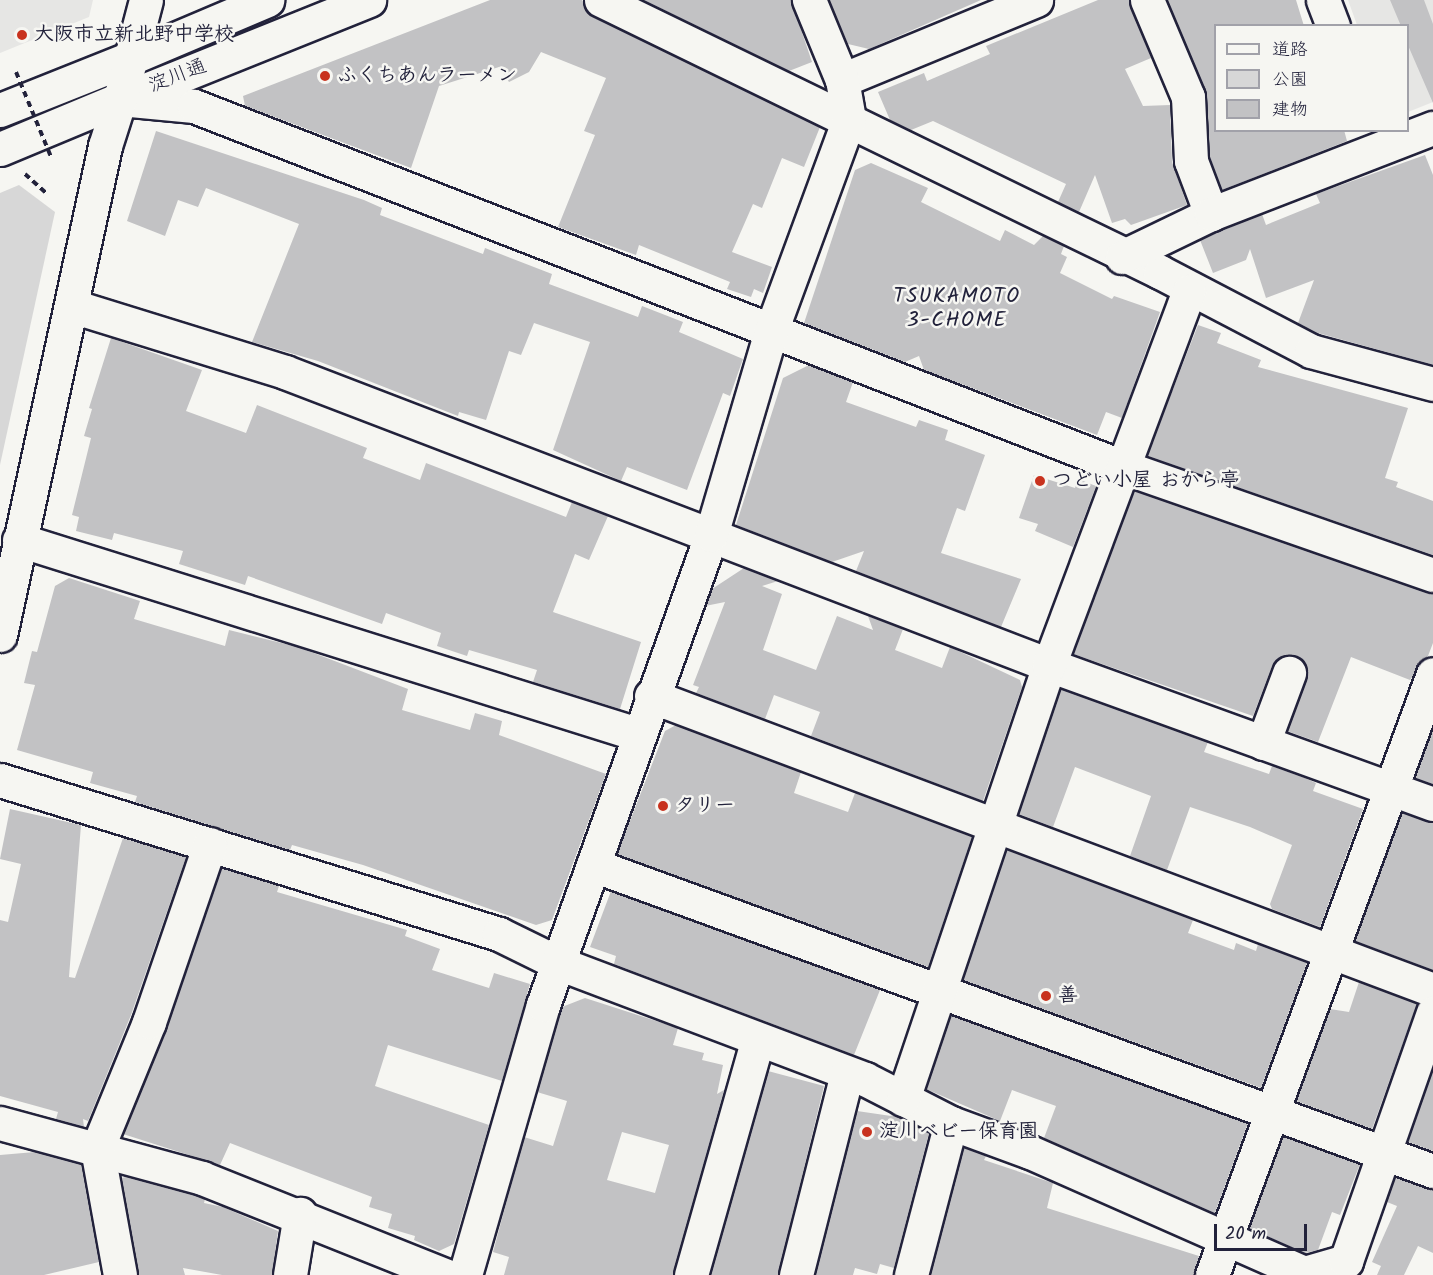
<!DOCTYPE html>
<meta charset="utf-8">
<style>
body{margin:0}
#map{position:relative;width:1433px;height:1275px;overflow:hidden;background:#f6f6f2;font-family:Kalam,"Klee One",sans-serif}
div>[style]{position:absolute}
.built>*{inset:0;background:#e6e6e4}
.green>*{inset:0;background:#d7d7d7}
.building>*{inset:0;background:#c2c2c4}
.path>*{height:4px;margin-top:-2px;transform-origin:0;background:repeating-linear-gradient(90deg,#22223b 0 6px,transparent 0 10.5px)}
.roads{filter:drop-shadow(2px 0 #22223b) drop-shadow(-2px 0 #22223b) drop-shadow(0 2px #22223b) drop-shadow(0 -2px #22223b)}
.minor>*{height:33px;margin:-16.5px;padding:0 16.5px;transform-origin:16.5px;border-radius:16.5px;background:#f6f6f2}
.major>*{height:33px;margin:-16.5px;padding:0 16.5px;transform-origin:16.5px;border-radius:16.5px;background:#f6f6f2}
.path-bridge>*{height:4px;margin-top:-2px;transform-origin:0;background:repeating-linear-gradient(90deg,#22223b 0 6px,transparent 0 10.5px)}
.dots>*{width:16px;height:16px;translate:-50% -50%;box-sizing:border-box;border:3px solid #f6f6f2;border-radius:50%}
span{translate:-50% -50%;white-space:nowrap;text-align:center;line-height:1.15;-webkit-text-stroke:5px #f6f6f2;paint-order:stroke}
.poi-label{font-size:20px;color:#22223b;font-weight:700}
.left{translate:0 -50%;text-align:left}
.street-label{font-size:20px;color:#22223b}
.neighbourhood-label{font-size:21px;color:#22223b;letter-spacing:1.5px}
.legend{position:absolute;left:1214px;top:24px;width:195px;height:108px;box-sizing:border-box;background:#f6f6f2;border:2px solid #a1a1a9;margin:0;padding:8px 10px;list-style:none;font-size:18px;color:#22223b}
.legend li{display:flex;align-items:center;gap:12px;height:30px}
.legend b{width:30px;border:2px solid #a1a1a9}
.scale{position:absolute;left:1214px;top:1224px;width:93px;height:27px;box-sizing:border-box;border:3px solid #22223b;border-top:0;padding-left:8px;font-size:18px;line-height:21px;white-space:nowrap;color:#22223b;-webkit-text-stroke:4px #f6f6f2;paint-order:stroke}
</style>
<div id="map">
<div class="built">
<div style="clip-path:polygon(0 0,93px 0,89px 17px,0 53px)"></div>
<div style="clip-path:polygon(1348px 0,1433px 0,1433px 102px,1408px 112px,1408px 26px,1357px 25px)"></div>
</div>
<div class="green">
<div style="clip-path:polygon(19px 185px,55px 212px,0 465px,0 193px)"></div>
</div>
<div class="building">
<div style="clip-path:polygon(490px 0,582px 0,593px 17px,820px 127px,804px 167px,782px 158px,762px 208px,753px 204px,732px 252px,772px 267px,763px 293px,754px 289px,751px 297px,727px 289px,730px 282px,639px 245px,636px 255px,558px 227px,595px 135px,584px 131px,606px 78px,541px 52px,529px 72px,509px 82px,499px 67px,439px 86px,411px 168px,245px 106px,243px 96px)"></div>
<div style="clip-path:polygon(644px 0,791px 0,812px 62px,789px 71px)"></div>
<div style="clip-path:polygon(829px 0,981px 0,869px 49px,848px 44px)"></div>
<div style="clip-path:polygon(1098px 0,1129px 0,1151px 58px,1125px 69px,1143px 106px,1170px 105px,1172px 162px,1187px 205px,1131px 225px,1125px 219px,1112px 223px,1095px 175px,1079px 212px,1058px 202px,1066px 184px,933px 121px,911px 130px,890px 120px,878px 92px,924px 73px,927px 81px,990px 54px,986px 46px)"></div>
<div style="clip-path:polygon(1167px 0,1296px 0,1304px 26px,1215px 26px,1215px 130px,1344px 130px,1347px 141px,1222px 190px,1210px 157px,1205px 90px)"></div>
<div style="clip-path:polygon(1390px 0,1424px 0,1433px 24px,1433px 103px,1407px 43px,1407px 26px,1401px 26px)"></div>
<div style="clip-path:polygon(156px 131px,364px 200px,382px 208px,380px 215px,483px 254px,485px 248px,552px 274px,549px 284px,638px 317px,642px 306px,683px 322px,679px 332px,743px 359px,730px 396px,723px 393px,687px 490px,627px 467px,621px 481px,553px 450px,590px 342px,534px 323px,521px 355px,509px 351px,486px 420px,459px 412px,458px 416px,318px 361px,252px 342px,299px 224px,206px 188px,198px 207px,178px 200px,165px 236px,127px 221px)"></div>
<div style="clip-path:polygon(1425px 155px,1433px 175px,1433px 365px,1318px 333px,1298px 323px,1314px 280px,1266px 298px,1250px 249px,1246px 260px,1213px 273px,1200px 240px,1262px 214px,1266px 225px,1320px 203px,1316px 194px)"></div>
<div style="clip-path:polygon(871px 163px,928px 188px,921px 202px,1000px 241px,1005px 230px,1034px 245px,1043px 236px,1064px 246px,1061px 254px,1067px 257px,1060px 273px,1112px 299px,1114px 296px,1160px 312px,1122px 418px,1106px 412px,1097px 435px,924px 370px,919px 356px,905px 362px,804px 323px,855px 170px)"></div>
<div style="clip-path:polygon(1198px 325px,1221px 333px,1217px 343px,1261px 360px,1258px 367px,1408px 408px,1385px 478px,1398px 482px,1396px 487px,1433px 501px,1433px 555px,1147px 456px)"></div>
<div style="clip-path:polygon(111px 338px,202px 370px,186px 411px,246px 433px,257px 405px,367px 448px,363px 458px,420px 480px,426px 463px,566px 517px,572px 502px,608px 516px,589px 560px,575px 554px,553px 612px,641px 642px,620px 709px,533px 682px,537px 670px,469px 650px,467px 656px,437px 646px,441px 633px,386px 613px,382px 624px,248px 576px,245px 585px,179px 564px,183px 551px,114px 533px,112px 540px,76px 531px,79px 517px,72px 515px,91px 438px,84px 436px,92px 409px,89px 408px)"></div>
<div style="clip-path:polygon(809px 365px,853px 382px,846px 402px,916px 427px,919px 420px,948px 430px,945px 440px,985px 455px,965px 511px,957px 508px,941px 553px,1021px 579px,1001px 627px,856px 571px,864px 551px,832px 562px,736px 525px,783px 378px)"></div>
<div style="clip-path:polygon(1034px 475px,1075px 488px,1078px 479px,1096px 486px,1073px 547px,1035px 531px,1038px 524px,1019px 518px)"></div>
<div style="clip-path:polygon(1134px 491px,1433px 593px,1433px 643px,1428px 656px,1410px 680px,1351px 657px,1318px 742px,1287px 731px,1307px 679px,1304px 662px,1295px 655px,1278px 658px,1272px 666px,1253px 716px,1073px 654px)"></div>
<div style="clip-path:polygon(744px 568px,778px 581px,762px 586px,782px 594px,763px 650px,816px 670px,837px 616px,873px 630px,868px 616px,903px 629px,895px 650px,942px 668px,950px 647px,1020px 680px,1022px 687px,983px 801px,811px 736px,820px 712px,774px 695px,765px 719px,696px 693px,699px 687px,693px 685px,725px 602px,705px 606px,712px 589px)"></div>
<div style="clip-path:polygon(69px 578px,140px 601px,134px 619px,225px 646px,229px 630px,298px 647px,408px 689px,402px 710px,470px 730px,475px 713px,502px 721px,499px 735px,606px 774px,552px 920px,536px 925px,363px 865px,292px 845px,290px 850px,135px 802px,137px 796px,90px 783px,93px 772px,17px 750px,35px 685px,24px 683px,32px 651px,37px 652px,55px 586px)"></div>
<div style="clip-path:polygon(1061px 689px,1208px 742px,1204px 752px,1269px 774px,1272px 766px,1305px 778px,1316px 783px,1313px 791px,1363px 809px,1320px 927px,1272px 909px,1270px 904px,1292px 845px,1250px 827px,1190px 807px,1167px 870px,1130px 856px,1151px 796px,1075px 767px,1053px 827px,1019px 814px)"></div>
<div style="clip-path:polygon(676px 725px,801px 772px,794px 793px,848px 812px,855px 793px,972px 837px,928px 967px,617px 854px,665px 731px)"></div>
<div style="clip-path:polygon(1433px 728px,1433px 784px,1415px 778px)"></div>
<div style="clip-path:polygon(10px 809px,81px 825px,69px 977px,75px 978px,123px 838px,186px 857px,131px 1015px,88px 1121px,83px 1119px,84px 1127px,56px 1119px,58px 1112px,0 1096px,0 920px,8px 922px,21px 864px,0 859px)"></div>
<div style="clip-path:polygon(1402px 813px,1433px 822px,1433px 970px,1355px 941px)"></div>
<div style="clip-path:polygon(1007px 850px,1193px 920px,1188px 933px,1234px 950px,1236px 943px,1256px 951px,1258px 944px,1307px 963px,1261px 1088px,963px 980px)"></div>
<div style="clip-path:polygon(222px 868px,279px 886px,277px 892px,407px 930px,405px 936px,440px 949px,432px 970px,489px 988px,494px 973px,530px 984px,502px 1081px,388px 1045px,375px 1086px,489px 1125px,454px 1244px,439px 1251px,414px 1240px,415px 1236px,388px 1228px,392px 1214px,369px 1207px,372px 1197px,230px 1143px,220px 1165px,123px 1134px,167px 1028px)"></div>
<div style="clip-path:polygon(611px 891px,880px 990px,854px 1055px,614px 964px,616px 956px,590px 947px)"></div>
<div style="clip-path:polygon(1359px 982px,1417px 1004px,1372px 1129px,1296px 1101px,1330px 1009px,1349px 1012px)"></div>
<div style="clip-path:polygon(evenodd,585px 998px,678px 1028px,673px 1045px,704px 1053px,702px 1060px,723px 1065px,717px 1094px,724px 1090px,673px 1275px,504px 1275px,509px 1257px,493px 1252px,524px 1137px,553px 1146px,567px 1101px,537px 1092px,562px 1007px,585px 998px,622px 1132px,669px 1145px,655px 1193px,607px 1180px,622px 1132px)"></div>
<div style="clip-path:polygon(951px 1015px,1248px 1123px,1215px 1213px,1044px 1138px,1056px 1106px,1012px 1090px,1000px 1121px,926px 1089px)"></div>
<div style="clip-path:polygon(1433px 1070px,1433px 1151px,1408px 1142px)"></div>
<div style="clip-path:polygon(768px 1071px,824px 1086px,778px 1275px,710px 1275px)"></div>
<div style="clip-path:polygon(857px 1111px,898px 1117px,929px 1133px,894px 1268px,880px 1264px,877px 1274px,855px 1268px,853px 1275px,815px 1275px)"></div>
<div style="clip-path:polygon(1283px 1136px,1360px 1164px,1340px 1215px,1332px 1212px,1318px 1250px,1305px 1253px,1249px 1228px)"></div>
<div style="clip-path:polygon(964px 1148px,986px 1156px,984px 1160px,1053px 1183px,1047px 1208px,1199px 1256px,1194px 1275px,930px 1275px)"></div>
<div style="clip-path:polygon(35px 1152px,81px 1164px,99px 1262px,44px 1275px,0 1275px,0 1155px)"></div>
<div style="clip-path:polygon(126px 1177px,196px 1196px,205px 1199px,204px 1203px,223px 1207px,278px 1231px,272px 1275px,222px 1275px,183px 1268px,185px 1275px,138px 1275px,121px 1178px)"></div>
<div style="clip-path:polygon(1395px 1177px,1433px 1189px,1433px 1253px,1418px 1246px,1404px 1275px,1377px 1275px,1381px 1266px,1372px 1262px,1397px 1206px,1387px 1202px)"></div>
</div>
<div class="path">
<div style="left:25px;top:174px;width:28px;rotate:42deg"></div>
</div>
<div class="roads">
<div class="minor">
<div style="left:601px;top:0;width:622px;rotate:25.95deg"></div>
<div style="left:1160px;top:272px;width:170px;rotate:27.6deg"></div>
<div style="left:1311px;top:351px;width:126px;rotate:15.1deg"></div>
<div style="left:1147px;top:0;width:105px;rotate:67.1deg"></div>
<div style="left:1188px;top:97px;width:64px;rotate:87.3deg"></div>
<div style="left:1191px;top:161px;width:57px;rotate:69.3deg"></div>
<div style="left:1323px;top:0;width:28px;rotate:69deg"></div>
<div style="left:133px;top:57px;width:146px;rotate:-23deg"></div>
<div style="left:842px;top:80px;width:210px;rotate:-22.4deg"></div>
<div style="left:128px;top:97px;width:260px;rotate:-21.9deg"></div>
<div style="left:120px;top:99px;width:74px;rotate:5.4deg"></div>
<div style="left:194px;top:106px;width:997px;rotate:21.24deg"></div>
<div style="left:1123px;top:467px;width:328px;rotate:19.2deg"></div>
<div style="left:1122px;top:257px;width:99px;rotate:-25.8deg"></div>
<div style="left:1211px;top:214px;width:238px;rotate:-21.2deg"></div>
<div style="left:72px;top:306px;width:223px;rotate:17.2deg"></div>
<div style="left:285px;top:372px;width:818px;rotate:20.98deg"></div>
<div style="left:1049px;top:665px;width:408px;rotate:19.9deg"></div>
<div style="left:19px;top:540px;width:648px;rotate:17.43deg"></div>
<div style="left:0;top:635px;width:500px;rotate:-77.88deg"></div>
<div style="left:105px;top:146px;width:49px;rotate:-72.3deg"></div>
<div style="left:651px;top:696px;width:835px;rotate:20.6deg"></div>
<div style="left:1263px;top:743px;width:75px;rotate:-69.6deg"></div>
<div style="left:0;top:780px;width:522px;rotate:17.15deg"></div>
<div style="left:499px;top:934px;width:66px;rotate:26.2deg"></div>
<div style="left:558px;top:963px;width:328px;rotate:20.7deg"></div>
<div style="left:865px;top:1079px;width:97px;rotate:27.1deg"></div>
<div style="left:951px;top:1123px;width:84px;rotate:20.2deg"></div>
<div style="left:1030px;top:1152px;width:300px;rotate:23.8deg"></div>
<div style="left:1304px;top:1273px;width:44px;rotate:-15.9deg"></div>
<div style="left:1346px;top:1261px;width:263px;rotate:-70.7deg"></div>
<div style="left:593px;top:865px;width:894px;rotate:20.02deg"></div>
<div style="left:903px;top:1099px;width:458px;rotate:-71.4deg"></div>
<div style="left:1049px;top:665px;width:399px;rotate:-69.5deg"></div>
<div style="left:0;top:1123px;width:209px;rotate:15.2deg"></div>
<div style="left:202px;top:1178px;width:262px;rotate:21.8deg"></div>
<div style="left:120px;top:1275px;width:128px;rotate:-100.3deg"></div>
<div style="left:97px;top:1149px;width:137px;rotate:-67.7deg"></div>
<div style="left:149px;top:1022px;width:188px;rotate:-71.1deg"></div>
<div style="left:290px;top:1275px;width:62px;rotate:-80.7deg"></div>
<div style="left:465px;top:1275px;width:281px;rotate:-73.9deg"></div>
<div style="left:543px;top:1005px;width:499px;rotate:-70.3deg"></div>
<div style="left:711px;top:535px;width:213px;rotate:-73.6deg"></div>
<div style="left:771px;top:331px;width:226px;rotate:-69.8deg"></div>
<div style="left:849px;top:119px;width:40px;rotate:-100deg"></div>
<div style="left:842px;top:80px;width:87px;rotate:-112.4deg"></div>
<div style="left:691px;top:1275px;width:245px;rotate:-74.2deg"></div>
<div style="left:796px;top:1275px;width:208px;rotate:-75.8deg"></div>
<div style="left:911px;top:1275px;width:157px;rotate:-75.3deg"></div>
<div style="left:1212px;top:1275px;width:640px;rotate:-69.81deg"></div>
</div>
<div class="major">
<div style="left:0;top:110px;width:143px;rotate:-21.7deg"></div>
<div style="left:0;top:149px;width:130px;rotate:-22.6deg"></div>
<div style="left:120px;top:99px;width:102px;rotate:-75.3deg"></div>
</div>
</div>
<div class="path-bridge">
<div style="left:16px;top:72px;width:92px;rotate:67.6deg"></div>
</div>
<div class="dots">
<div style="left:22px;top:35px;background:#c8321e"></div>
<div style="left:325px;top:76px;background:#c8321e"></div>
<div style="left:1040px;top:481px;background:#c8321e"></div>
<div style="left:663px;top:806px;background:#c8321e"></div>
<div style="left:1046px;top:996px;background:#c8321e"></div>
<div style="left:867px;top:1132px;background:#c8321e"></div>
</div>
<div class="poi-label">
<span class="left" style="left:34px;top:35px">大阪市立新北野中学校</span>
<span class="left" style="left:337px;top:76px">ふくちあんラーメン</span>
<span class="left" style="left:1052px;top:481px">つどい小屋 おから亭</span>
<span class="left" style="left:675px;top:806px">タリー</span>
<span class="left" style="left:1058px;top:996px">善</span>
<span class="left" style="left:879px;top:1132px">淀川ベビー保育園</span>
</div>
<div class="street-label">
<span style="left:178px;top:77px;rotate:-21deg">淀川通</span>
</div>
<div class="neighbourhood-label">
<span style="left:957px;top:309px">TSUKAMOTO<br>3-CHOME</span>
</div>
<ul class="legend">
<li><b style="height:8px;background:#f6f6f2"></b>道路</li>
<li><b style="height:16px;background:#d7d7d7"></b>公園</li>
<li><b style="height:16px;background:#c2c2c4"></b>建物</li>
</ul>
<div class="scale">20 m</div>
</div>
